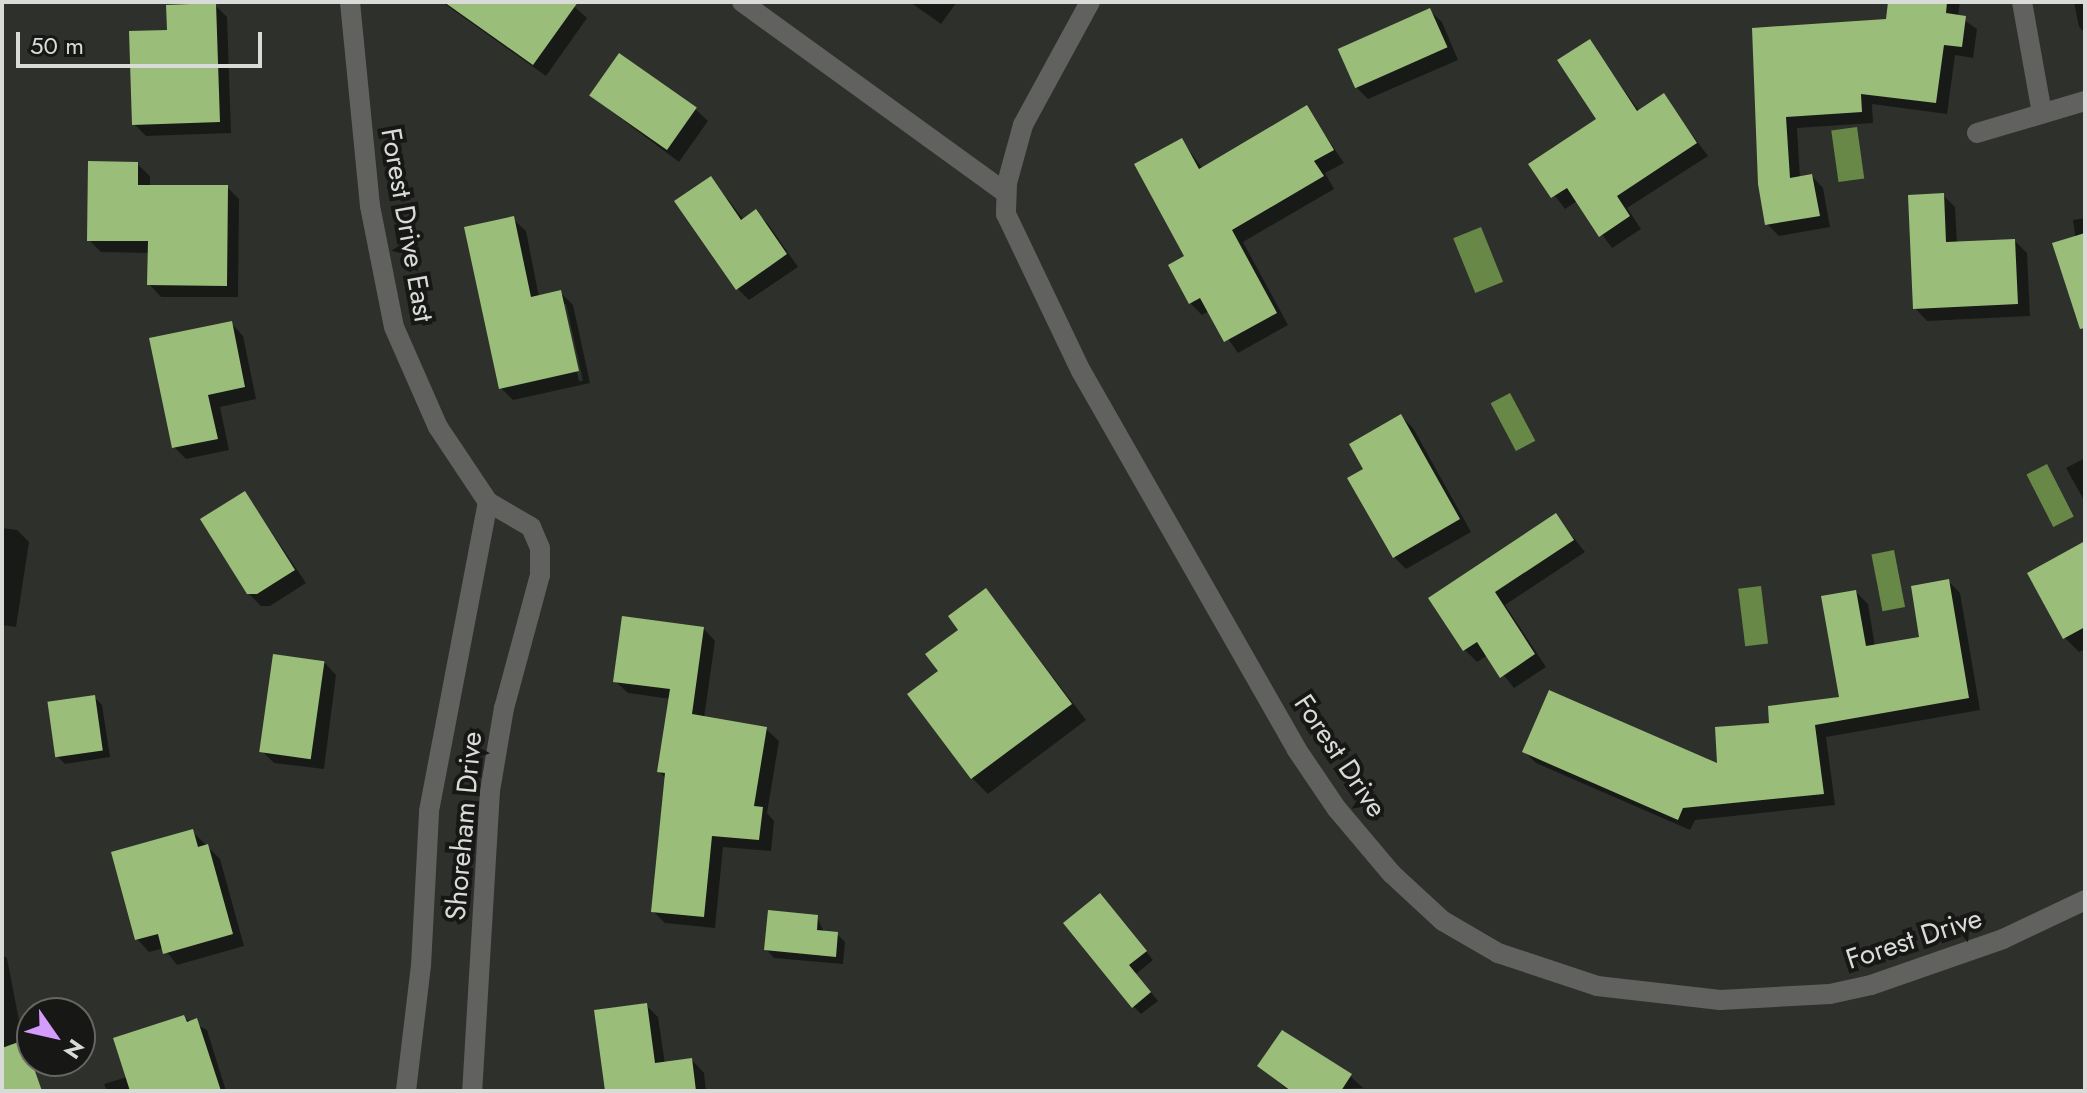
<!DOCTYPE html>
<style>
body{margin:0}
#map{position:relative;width:2087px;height:1093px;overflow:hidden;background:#2e312b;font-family:Jost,sans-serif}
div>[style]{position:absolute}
.water>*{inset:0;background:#688847;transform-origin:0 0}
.shadow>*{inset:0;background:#0007}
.building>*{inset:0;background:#9bbd7a;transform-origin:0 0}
.minor>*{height:20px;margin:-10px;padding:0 10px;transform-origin:10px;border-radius:10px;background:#61625f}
span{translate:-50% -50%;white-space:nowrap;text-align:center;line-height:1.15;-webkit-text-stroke:8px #171816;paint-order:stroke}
.street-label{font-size:28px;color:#d9dbd8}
.frame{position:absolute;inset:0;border:4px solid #d9dbd8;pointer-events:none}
.north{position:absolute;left:16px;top:997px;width:80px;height:80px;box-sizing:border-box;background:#171816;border:2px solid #656664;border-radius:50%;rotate:124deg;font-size:22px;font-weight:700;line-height:32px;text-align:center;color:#d9dbd8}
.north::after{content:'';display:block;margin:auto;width:28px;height:36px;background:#d49cfc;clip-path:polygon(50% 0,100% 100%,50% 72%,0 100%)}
.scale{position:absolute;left:16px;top:32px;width:246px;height:36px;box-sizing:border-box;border:4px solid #d9dbd8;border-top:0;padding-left:10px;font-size:24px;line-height:28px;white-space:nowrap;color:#d9dbd8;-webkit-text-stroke:6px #171816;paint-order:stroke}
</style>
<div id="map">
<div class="water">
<div style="left:1857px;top:127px;width:52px;height:26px;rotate:82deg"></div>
<div style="left:1481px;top:227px;width:59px;height:30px;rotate:68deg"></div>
<div style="left:1510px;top:393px;width:54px;height:22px;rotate:62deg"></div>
<div style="left:2047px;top:464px;width:59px;height:23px;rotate:63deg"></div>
<div style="left:1894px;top:550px;width:58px;height:23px;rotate:79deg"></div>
<div style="left:1761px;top:586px;width:58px;height:23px;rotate:83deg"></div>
</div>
<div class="shadow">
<div style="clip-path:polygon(442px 2px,569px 2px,587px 18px,546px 76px)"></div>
<div style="clip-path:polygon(910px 2px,957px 2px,941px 24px)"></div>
<div style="clip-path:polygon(1890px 2px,1960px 2px,1958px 16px,1977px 29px,1973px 58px,1955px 55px,1947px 114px,1872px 104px,1873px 123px,1797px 128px,1800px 178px,1812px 176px,1823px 188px,1830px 227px,1779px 236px,1767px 224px,1754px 30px,1888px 21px)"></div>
<div style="clip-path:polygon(2074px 2px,2085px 2px,2085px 33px,2079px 27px)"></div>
<div style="clip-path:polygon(215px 5px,227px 17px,231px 133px,146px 136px,134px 124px,170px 32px)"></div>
<div style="clip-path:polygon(1429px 10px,1442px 22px,1458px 60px,1368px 99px,1356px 87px)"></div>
<div style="clip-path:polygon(1589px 41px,1639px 111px,1663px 96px,1708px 156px,1627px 208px,1641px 229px,1612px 248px,1577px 201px,1565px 209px,1531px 164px,1599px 120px)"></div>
<div style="clip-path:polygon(591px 96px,695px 109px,708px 121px,679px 162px)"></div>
<div style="clip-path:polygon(1307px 108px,1344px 163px,1325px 173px,1334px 189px,1243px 242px,1288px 325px,1238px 353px,1209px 311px,1202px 315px,1190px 303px,1182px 141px,1203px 169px)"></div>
<div style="clip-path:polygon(137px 164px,150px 176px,150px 187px,227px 187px,239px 199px,238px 297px,161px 297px,149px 284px,149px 253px,101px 252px,89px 240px)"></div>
<div style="clip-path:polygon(711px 178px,744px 220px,756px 212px,768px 224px,798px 267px,749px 300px,737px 288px)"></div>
<div style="clip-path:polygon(1943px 195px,1955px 207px,1957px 244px,2015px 241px,2027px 253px,2030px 316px,1927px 321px,1915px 308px)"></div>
<div style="clip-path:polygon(2085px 218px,2085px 306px,2073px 220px)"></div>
<div style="clip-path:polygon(evenodd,513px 219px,526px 231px,539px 297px,561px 293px,573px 305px,590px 383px,513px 400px,501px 388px,513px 219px,562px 304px,566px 304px,583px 381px,579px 381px,562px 304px)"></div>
<div style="clip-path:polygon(231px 323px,243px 336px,256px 399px,220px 407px,229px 450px,186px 459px,174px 447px)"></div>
<div style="clip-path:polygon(1401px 416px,1413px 428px,1471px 532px,1406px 569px,1394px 557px,1366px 470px)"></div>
<div style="clip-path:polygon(2085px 458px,2085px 502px,2066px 468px)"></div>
<div style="clip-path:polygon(245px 493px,306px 583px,270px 606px,261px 606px,248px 593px)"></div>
<div style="clip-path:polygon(1556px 516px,1585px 552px,1505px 605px,1546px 667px,1514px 688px,1488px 655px,1477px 662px,1465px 650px,1431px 599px)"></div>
<div style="clip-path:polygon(2px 528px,17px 530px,29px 542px,16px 627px,2px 625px)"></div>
<div style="clip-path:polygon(2085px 544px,2085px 649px,2079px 652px,2065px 638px)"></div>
<div style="clip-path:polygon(1948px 581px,1960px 593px,1980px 710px,1826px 737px,1835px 805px,1695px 820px,1690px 830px,1536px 763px,1524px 751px,1720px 766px,1772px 724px,1841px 699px,1856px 592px,1868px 604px,1875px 647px,1922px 639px)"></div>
<div style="clip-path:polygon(986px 590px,1086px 720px,988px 794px,972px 778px,941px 672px)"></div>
<div style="clip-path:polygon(703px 628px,715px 641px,704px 718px,766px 729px,779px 741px,767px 813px,774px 821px,771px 851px,723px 847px,715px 928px,665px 923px,653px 911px,666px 779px,659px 771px,671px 699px,628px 693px,615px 681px)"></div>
<div style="clip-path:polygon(324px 662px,336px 675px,324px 769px,274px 763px,262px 751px)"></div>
<div style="clip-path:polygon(94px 697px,102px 705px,110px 757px,65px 764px,57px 756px)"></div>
<div style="clip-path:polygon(192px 831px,220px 859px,244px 946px,177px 965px,164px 948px,149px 952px,137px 939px)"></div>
<div style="clip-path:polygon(1108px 904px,1153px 960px,1136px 974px,1158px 1001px,1141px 1014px,1133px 1006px)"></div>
<div style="clip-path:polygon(817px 917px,824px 932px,837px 934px,845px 942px,843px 964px,774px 958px,766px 949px)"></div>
<div style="clip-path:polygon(2px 955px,7px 958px,24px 1046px,42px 1091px,2px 1091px)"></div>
<div style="clip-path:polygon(646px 1005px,658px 1017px,665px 1064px,692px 1060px,704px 1073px,706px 1091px,607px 1091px)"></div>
<div style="clip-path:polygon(184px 1018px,207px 1030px,226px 1091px,107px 1091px,104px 1084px,127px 1077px)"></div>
<div style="clip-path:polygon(1259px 1066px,1350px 1076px,1363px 1088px,1289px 1091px)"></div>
</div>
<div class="building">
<div style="clip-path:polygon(444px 2px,578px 2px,533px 65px)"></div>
<div style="clip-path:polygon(1888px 2px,1947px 2px,1946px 13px,1966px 16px,1962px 47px,1944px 45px,1936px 103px,1861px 94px,1862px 112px,1786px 117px,1790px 178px,1812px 174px,1820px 216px,1765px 225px,1758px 184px,1752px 28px,1886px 19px)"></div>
<div style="clip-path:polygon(216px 3px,220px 122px,132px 125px,129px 31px,167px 30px,166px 5px)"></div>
<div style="left:1430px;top:8px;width:43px;height:101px;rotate:66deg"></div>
<div style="clip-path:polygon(1590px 39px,1637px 111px,1664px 93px,1697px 143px,1617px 196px,1630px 216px,1599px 237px,1567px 188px,1551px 198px,1528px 164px,1596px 119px,1557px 60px)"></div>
<div style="left:619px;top:53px;width:95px;height:52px;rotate:35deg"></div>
<div style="clip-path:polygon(1307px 105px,1334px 150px,1314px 161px,1324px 176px,1232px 230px,1277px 313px,1224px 342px,1200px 298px,1189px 304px,1168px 265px,1184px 256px,1134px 164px,1182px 138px,1199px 169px)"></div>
<div style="clip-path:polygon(88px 161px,138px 162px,138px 185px,228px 185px,227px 286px,147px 285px,148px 241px,87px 241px)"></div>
<div style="clip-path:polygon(711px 176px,741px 220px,756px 209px,787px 254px,736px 290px,674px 201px)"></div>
<div style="clip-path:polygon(1944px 193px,1946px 242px,2015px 239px,2018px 304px,1913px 309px,1908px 195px)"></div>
<div style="clip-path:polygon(514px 216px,531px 297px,561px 290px,579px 371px,499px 389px,464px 227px)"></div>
<div style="clip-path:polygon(2085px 233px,2085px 328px,2080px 329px,2052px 243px)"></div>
<div style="clip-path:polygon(232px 321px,245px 387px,208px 395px,218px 439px,172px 448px,149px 338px)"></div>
<div style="clip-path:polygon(1401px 414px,1460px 519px,1393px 558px,1347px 478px,1363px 469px,1349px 444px)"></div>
<div style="clip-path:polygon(245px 491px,295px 570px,257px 594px,247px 594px,200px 519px)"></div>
<div style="clip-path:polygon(1556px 513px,1574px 540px,1495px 592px,1535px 654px,1500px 678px,1477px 642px,1463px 651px,1428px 598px)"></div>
<div style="clip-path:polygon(2085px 541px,2085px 627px,2063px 639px,2027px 573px)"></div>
<div style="clip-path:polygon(1949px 579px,1969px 698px,1815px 725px,1824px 794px,1683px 808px,1678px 820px,1522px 752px,1549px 690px,1717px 763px,1715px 727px,1769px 723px,1768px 706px,1839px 697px,1821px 596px,1856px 590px,1866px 646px,1919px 637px,1911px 586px)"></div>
<div style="clip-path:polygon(986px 588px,1072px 704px,971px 779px,907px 694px,938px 671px,925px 654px,958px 630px,948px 616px)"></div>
<div style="clip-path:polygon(622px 616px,704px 627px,692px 714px,767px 727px,754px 806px,763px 807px,759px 840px,712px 836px,704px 917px,651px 912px,665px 773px,657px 772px,670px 689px,613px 682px)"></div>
<div style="left:273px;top:654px;width:52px;height:99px;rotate:8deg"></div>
<div style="left:95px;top:695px;width:56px;height:48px;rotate:82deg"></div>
<div style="clip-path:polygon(193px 829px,198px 847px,208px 844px,233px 934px,163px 954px,158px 934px,135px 940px,111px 852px)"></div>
<div style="clip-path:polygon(1100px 893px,1147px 951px,1129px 965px,1151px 992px,1132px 1008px,1063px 923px)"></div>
<div style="clip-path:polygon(768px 910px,818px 915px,817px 930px,838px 932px,836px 957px,764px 950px)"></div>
<div style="clip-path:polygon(647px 1003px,655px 1063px,692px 1058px,696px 1091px,605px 1091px,594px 1010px)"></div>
<div style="clip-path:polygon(184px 1015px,187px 1022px,197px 1018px,221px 1091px,130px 1091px,113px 1038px)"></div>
<div style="clip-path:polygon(1282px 1030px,1352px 1074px,1341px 1091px,1291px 1091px,1257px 1066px)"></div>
<div style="clip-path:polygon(24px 1040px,42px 1091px,2px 1091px,2px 1048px)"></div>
</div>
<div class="minor">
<div style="left:350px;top:2px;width:205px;rotate:84.4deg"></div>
<div style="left:370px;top:206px;width:123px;rotate:78.8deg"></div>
<div style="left:394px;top:327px;width:109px;rotate:66.3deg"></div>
<div style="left:438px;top:427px;width:90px;rotate:56.3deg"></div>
<div style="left:488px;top:502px;width:50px;rotate:30.2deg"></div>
<div style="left:531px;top:527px;width:23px;rotate:67deg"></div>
<div style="left:540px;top:548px;width:27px;rotate:90deg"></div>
<div style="left:540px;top:575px;width:138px;rotate:105.1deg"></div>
<div style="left:504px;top:708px;width:84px;rotate:99.6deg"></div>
<div style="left:490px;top:791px;width:301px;rotate:93.4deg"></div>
<div style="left:742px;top:2px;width:326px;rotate:35.9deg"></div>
<div style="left:1090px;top:2px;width:140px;rotate:118.6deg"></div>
<div style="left:1023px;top:125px;width:60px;rotate:105.4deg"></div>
<div style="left:1007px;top:183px;width:31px;rotate:92deg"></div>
<div style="left:1006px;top:214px;width:174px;rotate:64.5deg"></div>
<div style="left:1081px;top:371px;width:436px;rotate:60.3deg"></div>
<div style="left:1297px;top:750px;width:71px;rotate:55.9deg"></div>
<div style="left:1337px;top:809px;width:85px;rotate:49.8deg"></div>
<div style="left:1392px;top:874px;width:69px;rotate:42.7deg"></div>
<div style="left:1443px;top:921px;width:64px;rotate:30.2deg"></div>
<div style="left:1498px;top:953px;width:104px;rotate:18.4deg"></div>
<div style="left:1597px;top:986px;width:124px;rotate:6.5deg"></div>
<div style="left:1720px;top:1000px;width:110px;rotate:-3.1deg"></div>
<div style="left:1830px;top:994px;width:42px;rotate:-12.4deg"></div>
<div style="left:1871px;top:985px;width:140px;rotate:-19.2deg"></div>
<div style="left:2003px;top:939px;width:91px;rotate:-25.4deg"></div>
<div style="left:2022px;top:2px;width:113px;rotate:79.8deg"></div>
<div style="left:1977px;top:133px;width:113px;rotate:-16.5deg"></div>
<div style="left:406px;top:1091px;width:126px;rotate:-83.2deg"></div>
<div style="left:421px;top:966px;width:155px;rotate:-87deg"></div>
<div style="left:429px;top:811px;width:315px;rotate:-79.2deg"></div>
</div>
<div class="street-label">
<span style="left:407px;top:225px;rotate:80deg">Forest Drive East</span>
<span style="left:1340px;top:756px;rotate:56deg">Forest Drive</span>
<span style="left:464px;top:826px;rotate:-85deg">Shoreham Drive</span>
<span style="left:1914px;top:939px;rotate:-18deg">Forest Drive</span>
</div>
<div class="frame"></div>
<div class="north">N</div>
<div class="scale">50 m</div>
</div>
